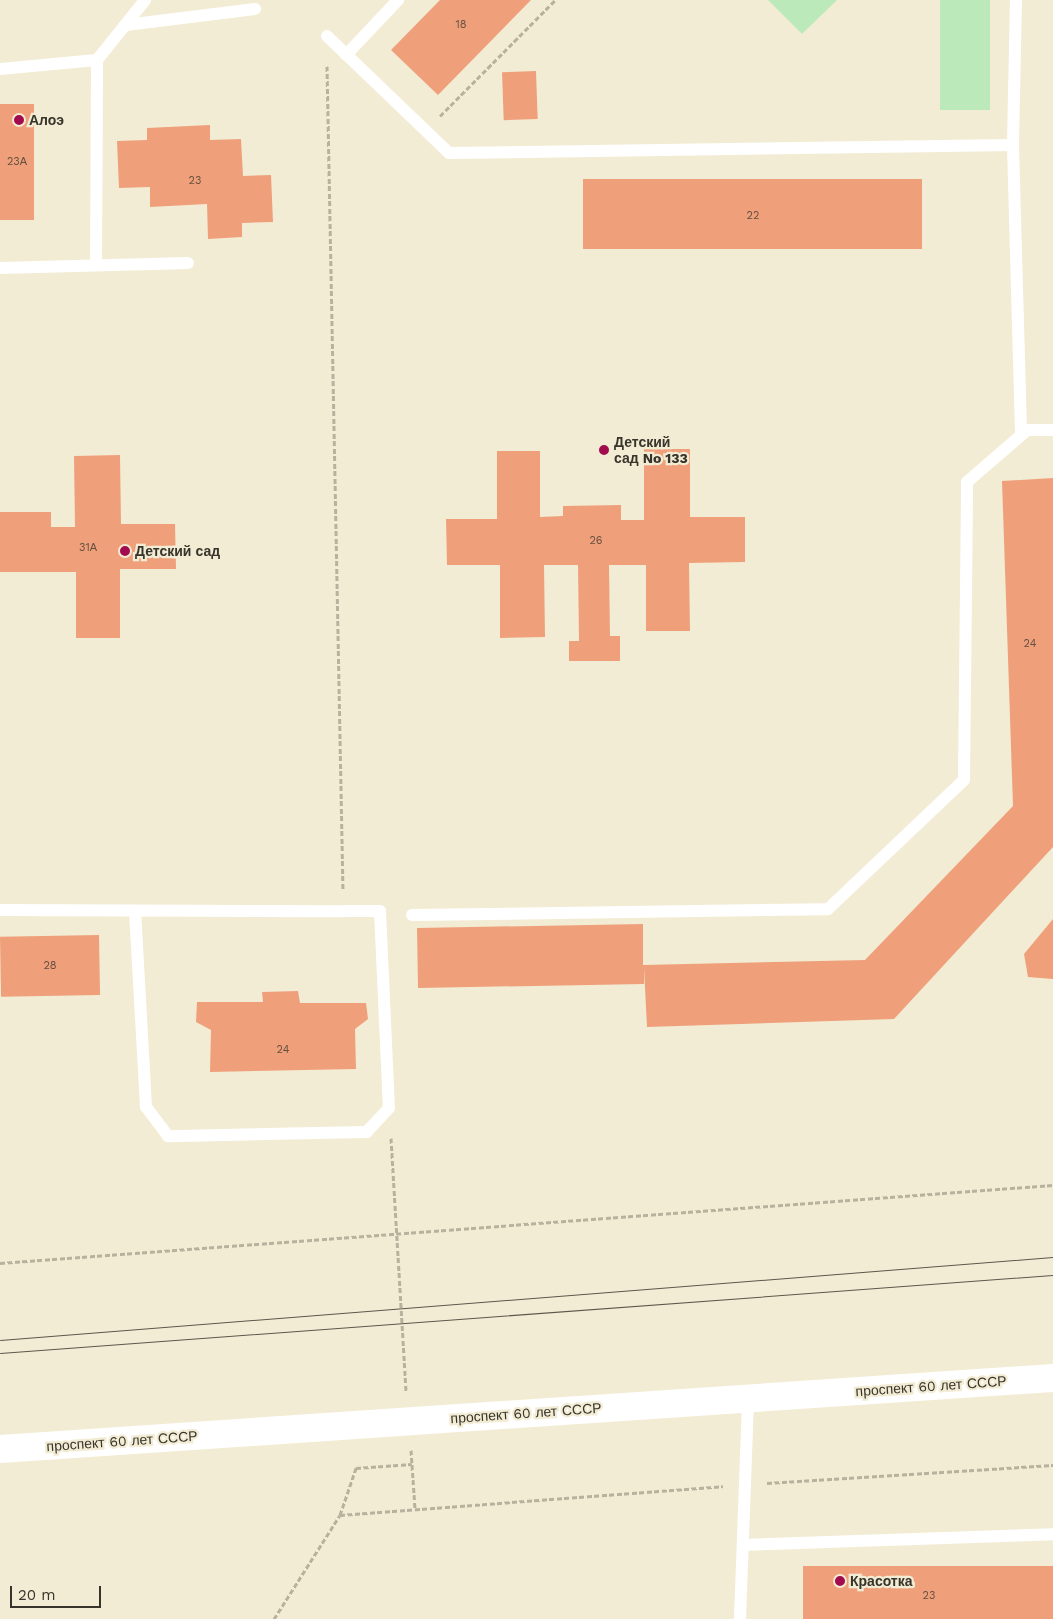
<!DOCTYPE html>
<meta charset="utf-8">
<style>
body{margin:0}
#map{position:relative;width:1053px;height:1619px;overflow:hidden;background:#f3ecd4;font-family:"Work Sans",sans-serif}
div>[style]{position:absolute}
.green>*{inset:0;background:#bbe9b9;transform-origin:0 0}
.building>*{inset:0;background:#efa07b;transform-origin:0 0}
.path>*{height:3px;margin-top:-1.5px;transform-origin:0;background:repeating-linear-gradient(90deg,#b7b19e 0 5px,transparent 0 7.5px)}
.service>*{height:12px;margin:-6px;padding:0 6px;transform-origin:6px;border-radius:6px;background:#fff}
.secondary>*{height:28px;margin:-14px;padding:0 14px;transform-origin:14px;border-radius:14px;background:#fff}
.tram>*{height:1px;margin:-0.5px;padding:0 0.5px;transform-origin:0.5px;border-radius:0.5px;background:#5b574b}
.dots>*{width:14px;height:14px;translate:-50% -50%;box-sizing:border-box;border:2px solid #f3ecd4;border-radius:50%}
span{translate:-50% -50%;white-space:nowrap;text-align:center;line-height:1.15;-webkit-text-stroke:4.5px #f3ecd4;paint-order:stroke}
.number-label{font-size:11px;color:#654f3f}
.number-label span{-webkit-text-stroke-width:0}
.poi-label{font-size:14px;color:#37342b;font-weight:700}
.left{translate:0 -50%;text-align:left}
.street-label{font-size:14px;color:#37342b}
.scale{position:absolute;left:10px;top:1586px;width:91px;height:22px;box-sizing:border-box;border:2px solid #37342b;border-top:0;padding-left:6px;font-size:15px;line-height:18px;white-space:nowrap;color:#37342b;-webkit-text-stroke:4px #f3ecd4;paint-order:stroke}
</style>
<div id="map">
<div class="green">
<div style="clip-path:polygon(768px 0,837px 0,802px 34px)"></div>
<div style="left:940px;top:0;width:50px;height:110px"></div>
</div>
<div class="building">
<div style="clip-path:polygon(440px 0,531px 0,438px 95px,391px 50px)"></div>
<div style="left:536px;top:71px;width:48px;height:34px;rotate:88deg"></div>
<div style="left:0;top:104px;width:34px;height:116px"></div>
<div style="clip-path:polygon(210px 125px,210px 140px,241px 139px,243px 176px,271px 175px,273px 222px,242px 223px,242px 237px,208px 239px,207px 204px,150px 207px,150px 187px,119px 188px,117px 141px,147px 140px,147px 128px)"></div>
<div style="left:922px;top:179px;width:70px;height:339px;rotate:90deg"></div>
<div style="clip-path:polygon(644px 449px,690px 449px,690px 517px,745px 517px,745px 562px,689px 563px,690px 631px,646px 631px,646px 565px,609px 565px,610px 636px,620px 636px,620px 661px,569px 661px,569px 641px,579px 641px,578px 565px,544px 565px,545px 637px,500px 638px,500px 565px,447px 565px,446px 519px,497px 519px,497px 451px,540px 451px,540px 517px,563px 516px,563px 506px,621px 505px,621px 520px,644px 520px)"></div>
<div style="clip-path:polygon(120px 455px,121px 524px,175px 524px,176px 569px,120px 569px,120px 638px,76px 638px,76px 572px,0 572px,0 512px,51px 512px,51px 527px,75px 527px,74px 456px)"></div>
<div style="clip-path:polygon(1053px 478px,1053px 847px,894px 1019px,647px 1027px,644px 968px,644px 984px,418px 988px,417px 928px,643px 924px,643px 965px,865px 960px,1013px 806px,1002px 481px)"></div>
<div style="clip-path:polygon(1053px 919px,1053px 979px,1028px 977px,1024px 954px)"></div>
<div style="left:99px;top:935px;width:60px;height:99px;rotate:89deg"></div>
<div style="clip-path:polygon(298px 991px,300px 1003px,366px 1003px,368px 1019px,355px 1029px,356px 1069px,210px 1072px,211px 1030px,196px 1022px,197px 1002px,263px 1002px,262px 992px)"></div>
<div style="left:1053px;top:1566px;width:53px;height:250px;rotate:90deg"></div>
</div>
<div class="path">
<div style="left:327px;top:66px;width:824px;rotate:88.89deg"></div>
<div style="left:440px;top:116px;width:163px;rotate:-45.2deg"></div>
<div style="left:391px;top:1138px;width:254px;rotate:86.6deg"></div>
<div style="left:0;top:1263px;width:1056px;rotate:-4.24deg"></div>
<div style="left:411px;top:1450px;width:59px;rotate:86.1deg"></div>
<div style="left:767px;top:1483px;width:287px;rotate:-3.6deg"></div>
<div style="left:340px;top:1515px;width:384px;rotate:-4.3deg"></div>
<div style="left:274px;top:1619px;width:123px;rotate:-57.6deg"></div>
<div style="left:340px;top:1515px;width:50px;rotate:-71.2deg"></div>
<div style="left:356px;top:1468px;width:56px;rotate:-4.1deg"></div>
</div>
<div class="service">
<div style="left:1016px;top:0;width:145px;rotate:91.2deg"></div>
<div style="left:1013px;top:145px;width:285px;rotate:88.4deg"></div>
<div style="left:1021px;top:430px;width:32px"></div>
<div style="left:126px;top:25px;width:130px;rotate:-7.1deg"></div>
<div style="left:327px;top:36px;width:169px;rotate:43.8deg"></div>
<div style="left:449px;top:153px;width:564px;rotate:-0.81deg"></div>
<div style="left:346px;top:55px;width:76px;rotate:-46.6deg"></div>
<div style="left:0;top:69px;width:97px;rotate:-5.3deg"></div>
<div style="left:97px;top:60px;width:77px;rotate:-51.3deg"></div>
<div style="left:96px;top:264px;width:204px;rotate:-89.7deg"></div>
<div style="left:0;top:268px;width:188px;rotate:-1.5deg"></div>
<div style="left:0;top:910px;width:344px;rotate:0.2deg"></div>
<div style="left:344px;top:911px;width:36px"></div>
<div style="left:380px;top:911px;width:197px;rotate:87.4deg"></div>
<div style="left:389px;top:1108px;width:33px;rotate:133deg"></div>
<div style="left:367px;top:1132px;width:199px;rotate:178.8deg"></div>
<div style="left:168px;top:1136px;width:36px;rotate:-127deg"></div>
<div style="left:146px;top:1107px;width:196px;rotate:-93.2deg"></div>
<div style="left:412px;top:915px;width:416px;rotate:-0.8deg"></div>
<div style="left:828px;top:909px;width:187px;rotate:-43.5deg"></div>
<div style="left:964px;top:780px;width:298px;rotate:-89.4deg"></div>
<div style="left:967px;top:482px;width:78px;rotate:-40.8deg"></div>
<div style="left:743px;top:1545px;width:310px;rotate:-2deg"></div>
<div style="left:740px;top:1619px;width:221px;rotate:-87.9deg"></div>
</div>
<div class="secondary">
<div style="left:0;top:1449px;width:1055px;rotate:-3.86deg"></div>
</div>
<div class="tram">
<div style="left:0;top:1340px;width:1056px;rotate:-4.51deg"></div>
<div style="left:0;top:1353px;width:1056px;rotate:-4.24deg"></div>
</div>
<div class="dots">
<div style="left:19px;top:120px;background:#a20c4f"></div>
<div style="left:604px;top:450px;background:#a20c4f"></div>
<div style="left:125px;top:551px;background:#a20c4f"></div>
<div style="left:840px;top:1581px;background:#a20c4f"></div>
</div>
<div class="number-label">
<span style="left:461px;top:25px">18</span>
<span style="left:17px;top:162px">23А</span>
<span style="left:195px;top:181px">23</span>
<span style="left:753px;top:216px">22</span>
<span style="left:596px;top:541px">26</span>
<span style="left:88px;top:548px">31А</span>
<span style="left:1030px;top:644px">24</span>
<span style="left:50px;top:966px">28</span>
<span style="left:283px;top:1050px">24</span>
<span style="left:929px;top:1596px">23</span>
</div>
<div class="poi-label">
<span class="left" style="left:29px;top:120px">Алоэ</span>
<span class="left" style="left:614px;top:450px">Детский<br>сад No 133</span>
<span class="left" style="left:135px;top:551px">Детский сад</span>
<span class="left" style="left:850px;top:1581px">Красотка</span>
</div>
<div class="street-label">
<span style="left:931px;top:1386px;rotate:-4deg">проспект 60 лет СССР</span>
<span style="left:526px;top:1413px;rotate:-4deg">проспект 60 лет СССР</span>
<span style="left:122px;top:1441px;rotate:-4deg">проспект 60 лет СССР</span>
</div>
<div class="scale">20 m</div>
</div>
